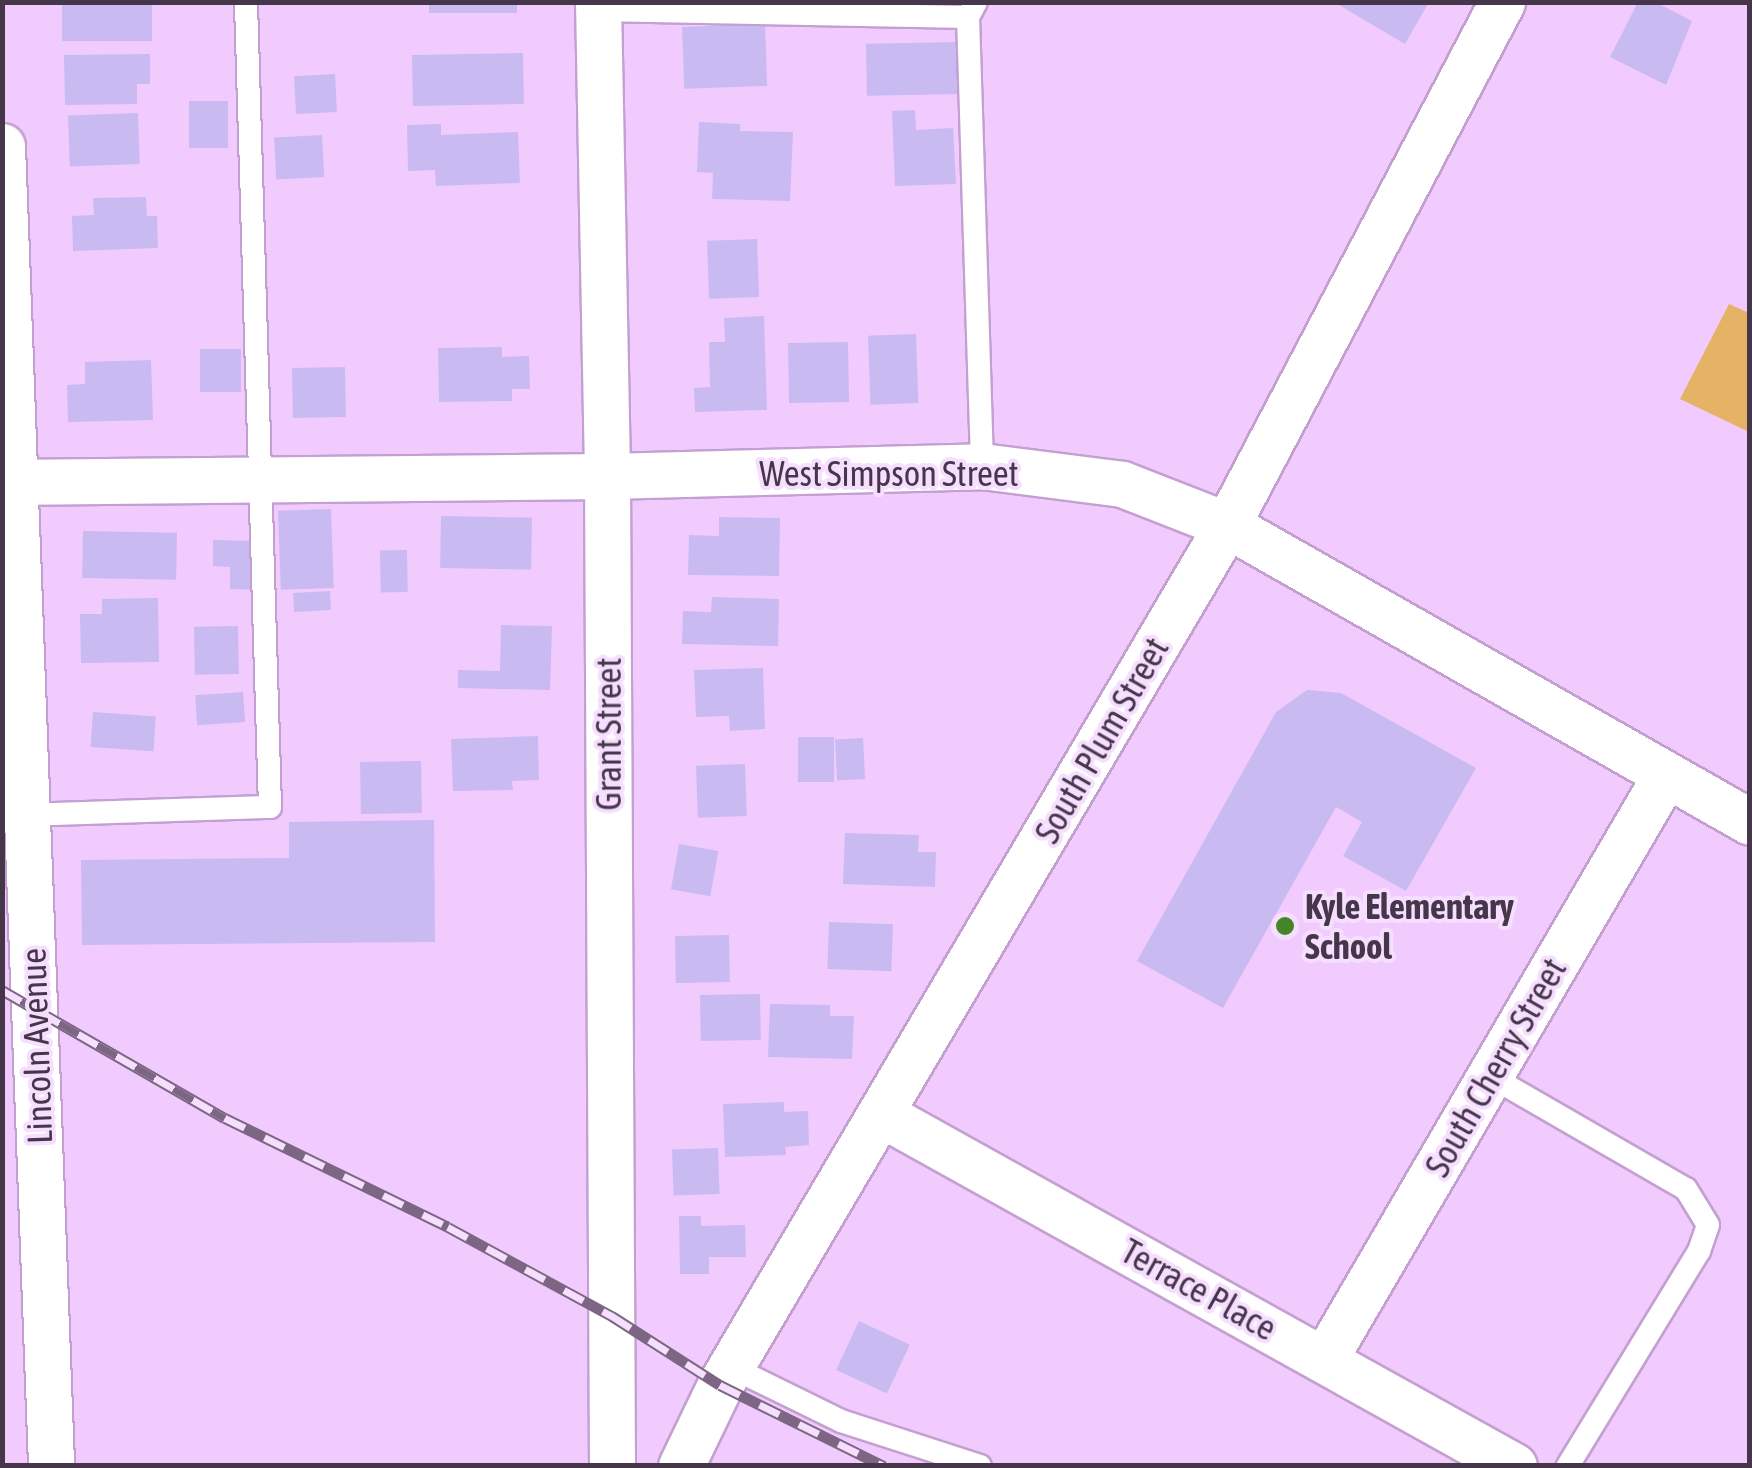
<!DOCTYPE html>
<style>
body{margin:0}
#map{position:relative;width:1752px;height:1468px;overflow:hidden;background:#f1cbfe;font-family:"Asap Condensed",sans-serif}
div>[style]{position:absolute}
.green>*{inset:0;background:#e4b365}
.building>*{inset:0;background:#c9baf2;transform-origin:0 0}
.roads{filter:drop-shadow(2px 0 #c4a0d1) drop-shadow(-2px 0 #c4a0d1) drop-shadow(0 2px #c4a0d1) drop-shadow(0 -2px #c4a0d1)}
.service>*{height:22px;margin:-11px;padding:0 11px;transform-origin:11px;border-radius:11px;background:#fff}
.minor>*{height:45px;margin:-22.5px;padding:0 22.5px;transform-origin:22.5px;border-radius:22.5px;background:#fff}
.rail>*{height:11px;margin-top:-5.5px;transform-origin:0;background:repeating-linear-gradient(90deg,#f6dffe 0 22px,#7c6683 0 44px);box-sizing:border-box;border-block:2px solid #7c6683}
.dots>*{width:28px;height:28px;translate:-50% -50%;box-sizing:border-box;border:5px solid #f6dffe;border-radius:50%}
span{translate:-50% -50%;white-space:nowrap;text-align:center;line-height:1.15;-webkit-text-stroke:8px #f6dffe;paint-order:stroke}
.street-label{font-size:35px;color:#45364a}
.poi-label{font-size:35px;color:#45364a;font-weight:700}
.left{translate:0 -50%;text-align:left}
.frame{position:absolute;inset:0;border:5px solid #45364a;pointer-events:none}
</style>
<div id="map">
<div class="green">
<div style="clip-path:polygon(1729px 304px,1749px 313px,1749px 432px,1680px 399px)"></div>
</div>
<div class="building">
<div style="left:62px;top:2px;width:90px;height:39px"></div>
<div style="left:429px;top:2px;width:88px;height:11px"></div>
<div style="clip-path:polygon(1334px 2px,1429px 2px,1405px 44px)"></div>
<div style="clip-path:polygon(1638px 2px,1655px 2px,1692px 21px,1666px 85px,1610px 57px)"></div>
<div style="left:765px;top:24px;width:62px;height:83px;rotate:88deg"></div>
<div style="left:961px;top:42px;width:52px;height:95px;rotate:89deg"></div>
<div style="left:523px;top:53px;width:51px;height:111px;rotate:89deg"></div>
<div style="clip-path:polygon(150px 54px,150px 84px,137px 84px,137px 104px,65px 105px,64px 55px)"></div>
<div style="left:335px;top:74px;width:38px;height:41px;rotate:87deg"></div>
<div style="left:189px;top:101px;width:39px;height:47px"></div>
<div style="clip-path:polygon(915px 110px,916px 130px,953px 128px,956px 184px,895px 186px,892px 111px)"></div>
<div style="left:138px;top:113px;width:51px;height:70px;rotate:88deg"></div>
<div style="clip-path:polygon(699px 122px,740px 124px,740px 131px,793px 132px,790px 201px,712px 199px,713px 173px,697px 172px)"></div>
<div style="clip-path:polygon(441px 124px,441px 135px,518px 132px,520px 183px,436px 186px,435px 170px,408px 171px,407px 125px)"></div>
<div style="left:322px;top:135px;width:42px;height:48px;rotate:87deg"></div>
<div style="clip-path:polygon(146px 197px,147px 216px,157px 216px,158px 248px,73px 251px,72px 216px,94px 215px,93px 198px)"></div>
<div style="left:757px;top:239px;width:58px;height:50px;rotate:88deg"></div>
<div style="clip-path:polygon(764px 316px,767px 410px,695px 412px,694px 388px,710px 387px,709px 342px,725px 342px,724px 318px)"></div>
<div style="left:916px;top:334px;width:69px;height:48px;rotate:88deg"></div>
<div style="left:848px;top:342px;width:60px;height:60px;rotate:89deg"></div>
<div style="clip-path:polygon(502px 347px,502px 357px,529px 356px,530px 389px,512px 389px,512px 401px,439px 402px,438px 348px)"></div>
<div style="left:241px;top:349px;width:43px;height:41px;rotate:90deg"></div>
<div style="clip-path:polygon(151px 360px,153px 420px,68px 422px,67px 385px,85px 384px,85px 362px)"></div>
<div style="left:345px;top:367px;width:50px;height:53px;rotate:89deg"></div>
<div style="left:331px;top:509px;width:79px;height:53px;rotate:88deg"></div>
<div style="left:441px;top:516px;width:91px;height:52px;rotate:1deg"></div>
<div style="clip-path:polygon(719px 517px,780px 518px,779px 576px,688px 575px,689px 535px,719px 536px)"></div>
<div style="left:83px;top:531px;width:94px;height:47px;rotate:1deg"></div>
<div style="clip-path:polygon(213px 540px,262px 541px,261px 590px,230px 589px,230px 567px,213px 566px)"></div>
<div style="left:407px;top:550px;width:42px;height:27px;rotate:89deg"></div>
<div style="left:330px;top:591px;width:19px;height:37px;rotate:87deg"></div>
<div style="clip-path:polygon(712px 597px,779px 599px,778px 646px,682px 644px,683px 611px,711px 612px)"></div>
<div style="clip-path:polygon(158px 598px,159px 662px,81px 663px,80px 614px,102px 614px,102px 599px)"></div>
<div style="clip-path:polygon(501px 625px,552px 626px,550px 690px,458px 688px,458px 670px,500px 671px)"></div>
<div style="left:238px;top:626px;width:48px;height:44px;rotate:89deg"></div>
<div style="clip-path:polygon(763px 668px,765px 729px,730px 731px,729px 716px,696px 717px,694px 670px)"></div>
<div style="clip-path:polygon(1307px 690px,1341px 693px,1476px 768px,1406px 891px,1343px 856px,1362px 822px,1336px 807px,1223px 1008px,1137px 961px,1276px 712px)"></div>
<div style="left:243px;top:692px;width:30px;height:48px;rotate:86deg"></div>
<div style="left:93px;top:712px;width:63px;height:35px;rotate:4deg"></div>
<div style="clip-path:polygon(538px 736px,539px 780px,512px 781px,513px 790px,453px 791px,451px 739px)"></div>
<div style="left:798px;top:737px;width:36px;height:45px"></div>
<div style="left:863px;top:738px;width:41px;height:28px;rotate:87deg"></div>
<div style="left:421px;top:761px;width:52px;height:61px;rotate:89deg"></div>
<div style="left:745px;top:764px;width:52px;height:49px;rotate:88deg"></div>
<div style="clip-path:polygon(434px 820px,435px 942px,82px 945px,81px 860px,289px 858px,289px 822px)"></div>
<div style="clip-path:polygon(845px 833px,919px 835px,918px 852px,936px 852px,935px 887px,843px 884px)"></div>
<div style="left:679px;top:844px;width:40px;height:46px;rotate:10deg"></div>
<div style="left:829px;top:922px;width:64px;height:47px;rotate:2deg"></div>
<div style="left:729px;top:935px;width:47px;height:54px;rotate:89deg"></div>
<div style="left:760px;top:994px;width:46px;height:60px;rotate:89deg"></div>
<div style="clip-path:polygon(770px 1004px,830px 1005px,830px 1016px,854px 1016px,852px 1059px,768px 1057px)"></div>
<div style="clip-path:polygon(784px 1102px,784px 1112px,808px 1111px,809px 1145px,785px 1147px,786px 1155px,725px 1157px,723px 1104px)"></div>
<div style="left:718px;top:1148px;width:46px;height:46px;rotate:88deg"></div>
<div style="clip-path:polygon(679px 1216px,701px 1216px,701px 1226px,745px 1225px,746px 1257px,709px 1257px,709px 1274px,680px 1274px)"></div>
<div style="left:859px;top:1321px;width:56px;height:54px;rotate:25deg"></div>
</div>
<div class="roads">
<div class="service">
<div style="left:598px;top:10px;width:370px;rotate:1.1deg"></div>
<div style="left:968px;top:17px;width:17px;rotate:-62deg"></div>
<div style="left:968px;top:17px;width:449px;rotate:88.2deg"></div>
<div style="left:27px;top:815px;width:243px;rotate:-1.9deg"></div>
<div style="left:270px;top:807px;width:805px;rotate:-91.71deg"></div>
<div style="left:1490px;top:1076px;width:226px;rotate:30deg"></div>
<div style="left:1686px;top:1189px;width:42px;rotate:58.6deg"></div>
<div style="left:1708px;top:1225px;width:28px;rotate:109deg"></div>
<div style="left:1699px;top:1251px;width:252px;rotate:121.4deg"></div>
<div style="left:731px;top:1367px;width:123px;rotate:26.1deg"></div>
<div style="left:841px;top:1421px;width:146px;rotate:17.9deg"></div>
</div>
<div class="minor">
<div style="left:598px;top:2px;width:474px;rotate:88.9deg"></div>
<div style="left:607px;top:476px;width:990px;rotate:89.71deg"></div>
<div style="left:2px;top:146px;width:1321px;rotate:87.87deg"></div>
<div style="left:2px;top:482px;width:605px;rotate:-0.57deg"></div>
<div style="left:607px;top:476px;width:375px;rotate:-1.5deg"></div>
<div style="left:982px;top:466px;width:141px;rotate:7.3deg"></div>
<div style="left:1122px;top:484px;width:113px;rotate:21.3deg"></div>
<div style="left:1227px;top:525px;width:601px;rotate:29.59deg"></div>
<div style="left:883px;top:1115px;width:722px;rotate:29.09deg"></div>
<div style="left:1325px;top:1358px;width:674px;rotate:-59.71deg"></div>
<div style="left:681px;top:1466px;width:90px;rotate:-64.3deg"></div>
<div style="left:720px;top:1385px;width:998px;rotate:-59.48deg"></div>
<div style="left:1227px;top:525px;width:591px;rotate:-62.26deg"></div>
</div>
</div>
<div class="rail">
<div style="left:2px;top:990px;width:257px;rotate:29.9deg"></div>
<div style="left:225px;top:1118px;width:248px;rotate:26deg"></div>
<div style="left:448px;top:1227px;width:187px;rotate:28.5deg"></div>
<div style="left:612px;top:1316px;width:128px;rotate:32.6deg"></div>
<div style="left:720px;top:1385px;width:183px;rotate:26.3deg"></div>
</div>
<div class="dots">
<div style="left:1285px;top:926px;background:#448526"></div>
</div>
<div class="street-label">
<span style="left:889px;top:473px">West Simpson Street</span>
<span style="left:608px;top:734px;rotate:-90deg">Grant Street</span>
<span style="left:1101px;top:740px;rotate:-60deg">South Plum Street</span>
<span style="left:36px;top:1046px;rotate:-92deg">Lincoln Avenue</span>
<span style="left:1495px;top:1067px;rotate:-60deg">South Cherry Street</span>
<span style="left:1199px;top:1289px;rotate:29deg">Terrace Place</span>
</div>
<div class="poi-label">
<span class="left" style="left:1305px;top:926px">Kyle Elementary<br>School</span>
</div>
<div class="frame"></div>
</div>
